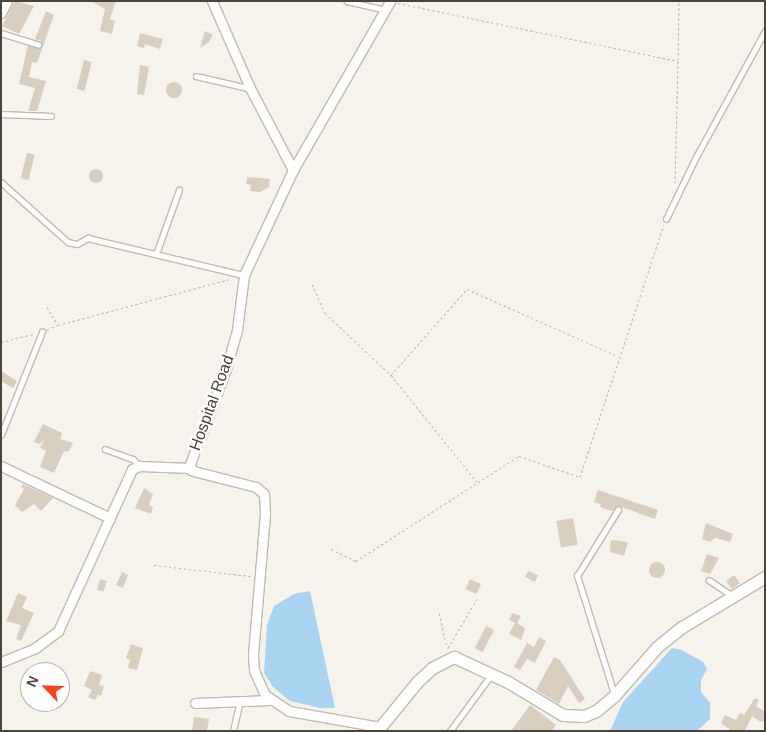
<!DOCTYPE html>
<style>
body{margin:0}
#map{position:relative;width:766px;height:732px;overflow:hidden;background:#f6f3ec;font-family:Helvetica,sans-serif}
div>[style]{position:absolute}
.water>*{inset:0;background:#a9d4f2}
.building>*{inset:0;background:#d8cfc1;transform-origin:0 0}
.round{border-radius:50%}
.path>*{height:1px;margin-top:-0.5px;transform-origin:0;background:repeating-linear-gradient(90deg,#c4b79f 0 2.5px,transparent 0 5px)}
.roads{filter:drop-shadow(1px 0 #c2bbae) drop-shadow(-1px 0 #c2bbae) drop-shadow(0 1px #c2bbae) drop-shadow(0 -1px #c2bbae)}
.service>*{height:4.5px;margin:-2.25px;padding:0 2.25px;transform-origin:2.25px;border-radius:2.25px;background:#fff}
.minor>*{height:9px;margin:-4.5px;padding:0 4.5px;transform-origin:4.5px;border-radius:4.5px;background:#fff}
.tertiary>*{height:11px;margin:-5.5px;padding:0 5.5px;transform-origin:5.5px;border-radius:5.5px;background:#fff}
span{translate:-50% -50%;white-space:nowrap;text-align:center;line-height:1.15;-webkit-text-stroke:5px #fff;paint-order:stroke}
.street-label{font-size:16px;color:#4b4439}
.frame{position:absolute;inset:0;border:2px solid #4b4439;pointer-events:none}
.north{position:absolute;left:20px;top:662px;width:50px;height:50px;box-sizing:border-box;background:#fff;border:1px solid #b7b4b0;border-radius:50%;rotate:294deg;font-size:14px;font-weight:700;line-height:20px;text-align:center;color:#4b4439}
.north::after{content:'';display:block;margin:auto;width:18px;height:22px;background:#fc3f1d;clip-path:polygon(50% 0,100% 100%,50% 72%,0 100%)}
</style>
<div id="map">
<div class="water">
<div style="clip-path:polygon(310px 591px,335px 708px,320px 708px,290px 701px,273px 687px,264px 673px,267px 625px,274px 606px,294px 594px)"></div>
<div style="clip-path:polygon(672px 648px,682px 650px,703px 662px,707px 669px,701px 680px,701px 692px,710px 703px,710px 719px,697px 731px,610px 731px,623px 702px)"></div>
</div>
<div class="building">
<div style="clip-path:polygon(15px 1px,34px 6px,19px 34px,2px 26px)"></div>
<div style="clip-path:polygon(91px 1px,116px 1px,110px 19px,115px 21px,112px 34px,100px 31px,105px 9px)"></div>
<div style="clip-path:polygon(46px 11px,54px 15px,37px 63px,32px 62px,29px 77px,46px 81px,37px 111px,28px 111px,35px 88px,19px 84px,28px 45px,37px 48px,42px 46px,41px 41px,35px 39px)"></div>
<div style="clip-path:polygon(205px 31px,213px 35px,209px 42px,200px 48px)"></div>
<div style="clip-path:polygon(140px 33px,163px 39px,160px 49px,145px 44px,144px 48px,137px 46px)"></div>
<div style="left:84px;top:60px;width:8px;height:30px;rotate:14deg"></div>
<div style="clip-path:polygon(140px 65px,149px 67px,144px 95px,137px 94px)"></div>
<div class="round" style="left:166px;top:82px;width:16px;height:16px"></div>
<div style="left:27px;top:153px;width:8px;height:26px;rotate:14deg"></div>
<div class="round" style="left:89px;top:169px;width:14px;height:14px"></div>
<div style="clip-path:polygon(247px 177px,270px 179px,269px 187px,260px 192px,250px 191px,251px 185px,246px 184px)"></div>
<div style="clip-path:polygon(1px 371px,17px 381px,13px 388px,1px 381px)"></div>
<div style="clip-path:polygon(43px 424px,62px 433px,60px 439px,73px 443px,68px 452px,64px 451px,54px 473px,40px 467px,46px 451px,40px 448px,45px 439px,40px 444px,34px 442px)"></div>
<div style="clip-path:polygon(23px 484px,53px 498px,41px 511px,34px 504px,22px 512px,15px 505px,24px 489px,21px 487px)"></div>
<div style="clip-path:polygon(144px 488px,153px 494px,149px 505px,153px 507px,151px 514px,135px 508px)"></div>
<div style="clip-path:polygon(598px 490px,658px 510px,655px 519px,619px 506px,612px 511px,600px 507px,601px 504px,594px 502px)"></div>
<div style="left:573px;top:518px;width:27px;height:17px;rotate:80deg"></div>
<div style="clip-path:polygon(706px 523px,733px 534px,730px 542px,715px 538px,710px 542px,702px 539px)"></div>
<div style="clip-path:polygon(611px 540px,628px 542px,624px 556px,610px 552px)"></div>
<div style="clip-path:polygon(707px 554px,719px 558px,710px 574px,701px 571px)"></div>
<div class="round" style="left:649px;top:562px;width:16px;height:16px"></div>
<div style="clip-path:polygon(528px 571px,538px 575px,535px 582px,525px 577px)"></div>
<div style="clip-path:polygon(122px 572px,128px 575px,123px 588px,116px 585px)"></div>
<div style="left:734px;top:575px;width:10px;height:10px;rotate:53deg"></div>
<div style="left:100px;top:579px;width:7px;height:11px;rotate:16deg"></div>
<div style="left:470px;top:579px;width:12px;height:11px;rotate:24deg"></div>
<div style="clip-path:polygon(18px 593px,27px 597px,22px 608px,34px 613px,21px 641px,16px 639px,21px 625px,6px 621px)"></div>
<div style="clip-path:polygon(512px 613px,521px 616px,517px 623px,525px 628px,521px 640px,509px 634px,515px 623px,509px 620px)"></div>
<div style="left:486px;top:626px;width:9px;height:25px;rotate:27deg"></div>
<div style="clip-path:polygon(539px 637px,546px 641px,535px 663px,527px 659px,520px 670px,514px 667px,527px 643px,534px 647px)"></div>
<div style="clip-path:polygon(131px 644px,143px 648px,137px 670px,128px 668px,130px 660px,126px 658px)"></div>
<div style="clip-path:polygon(554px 657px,560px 660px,585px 699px,579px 703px,568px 686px,559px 704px,536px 690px)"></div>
<div style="clip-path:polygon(90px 671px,102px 675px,99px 685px,104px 686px,101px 696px,98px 695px,95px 700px,88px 697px,92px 690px,84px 686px)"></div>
<div style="clip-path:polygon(755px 698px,759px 700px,756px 706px,765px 712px,765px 720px,761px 722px,752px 716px,745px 731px,732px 731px,721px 723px,725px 715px,736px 720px,740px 713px,744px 715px)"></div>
<div style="clip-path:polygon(530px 705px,556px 725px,552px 731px,511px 731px)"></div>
<div style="clip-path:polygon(194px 717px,209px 719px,207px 731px,192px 731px)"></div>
</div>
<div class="path">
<div style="left:398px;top:3px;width:286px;rotate:11.7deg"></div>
<div style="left:678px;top:61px;width:122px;rotate:91.4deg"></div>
<div style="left:678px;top:60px;width:59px;rotate:-89deg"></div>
<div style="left:312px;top:284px;width:32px;rotate:66deg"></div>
<div style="left:325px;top:313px;width:91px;rotate:43.2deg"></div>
<div style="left:391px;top:375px;width:137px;rotate:51.2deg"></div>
<div style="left:47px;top:307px;width:21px;rotate:59deg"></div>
<div style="left:58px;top:325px;width:178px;rotate:-15deg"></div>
<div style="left:47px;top:330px;width:11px;rotate:-27deg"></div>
<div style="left:1px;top:342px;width:34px;rotate:-14deg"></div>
<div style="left:391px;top:375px;width:115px;rotate:-48.5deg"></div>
<div style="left:467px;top:289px;width:162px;rotate:24deg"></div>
<div style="left:331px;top:549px;width:28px;rotate:26deg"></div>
<div style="left:356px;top:561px;width:194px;rotate:-32.8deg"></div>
<div style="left:519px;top:456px;width:65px;rotate:19deg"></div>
<div style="left:580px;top:477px;width:266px;rotate:-71.6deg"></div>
<div style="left:154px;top:565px;width:97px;rotate:6.5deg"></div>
<div style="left:439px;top:613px;width:36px;rotate:77deg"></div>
<div style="left:448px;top:648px;width:57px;rotate:-59.4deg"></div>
</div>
<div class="roads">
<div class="service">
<div style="left:347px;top:1px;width:39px;rotate:13deg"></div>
<div style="left:1px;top:33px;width:39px;rotate:17deg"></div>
<div style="left:196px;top:76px;width:53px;rotate:13deg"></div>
<div style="left:1px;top:114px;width:50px;rotate:2.3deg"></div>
<div style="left:1px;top:182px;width:90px;rotate:41.8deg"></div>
<div style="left:68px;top:242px;width:9px;rotate:13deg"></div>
<div style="left:77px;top:244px;width:13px;rotate:-29deg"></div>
<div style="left:88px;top:238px;width:159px;rotate:13.4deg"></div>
<div style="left:666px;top:219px;width:69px;rotate:-64.2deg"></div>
<div style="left:696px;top:157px;width:144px;rotate:-61.3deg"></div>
<div style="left:156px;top:254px;width:68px;rotate:-70.2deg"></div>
<div style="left:1px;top:435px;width:111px;rotate:-68.3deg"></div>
<div style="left:105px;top:449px;width:30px;rotate:20deg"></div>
<div style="left:133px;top:459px;width:10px;rotate:45deg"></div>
<div style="left:709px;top:580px;width:27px;rotate:34deg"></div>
<div style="left:614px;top:694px;width:124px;rotate:-107.4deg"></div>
<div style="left:577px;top:576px;width:78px;rotate:-58.2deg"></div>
<div style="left:233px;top:731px;width:31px;rotate:-77deg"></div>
<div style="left:450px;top:731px;width:69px;rotate:-53.8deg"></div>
</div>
<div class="minor">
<div style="left:212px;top:1px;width:95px;rotate:66.4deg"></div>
<div style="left:250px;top:88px;width:93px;rotate:62.3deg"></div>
<div style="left:1px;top:13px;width:13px;rotate:-63deg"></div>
<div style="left:1px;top:466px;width:121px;rotate:25.5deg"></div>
<div style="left:1px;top:662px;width:37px;rotate:-22deg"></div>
<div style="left:35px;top:648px;width:29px;rotate:-36deg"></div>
<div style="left:58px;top:631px;width:178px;rotate:-65.4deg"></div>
<div style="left:132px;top:469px;width:9px;rotate:-21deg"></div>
<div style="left:140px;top:466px;width:50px;rotate:2.3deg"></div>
<div style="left:195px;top:703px;width:75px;rotate:-2.3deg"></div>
<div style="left:380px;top:727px;width:92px;rotate:-170deg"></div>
<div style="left:289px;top:711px;width:29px;rotate:-146deg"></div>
<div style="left:265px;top:695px;width:27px;rotate:-114deg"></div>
<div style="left:254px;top:670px;width:16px;rotate:-94deg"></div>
<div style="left:253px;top:654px;width:142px;rotate:-85.1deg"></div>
<div style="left:265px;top:513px;width:19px;rotate:-93deg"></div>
<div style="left:264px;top:494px;width:11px;rotate:-139deg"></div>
<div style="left:256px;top:487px;width:61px;rotate:-165.7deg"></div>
<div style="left:197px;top:472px;width:6px;rotate:-162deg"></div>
<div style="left:191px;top:470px;width:6px;rotate:-99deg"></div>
<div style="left:190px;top:464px;width:102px;rotate:-69.2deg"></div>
<div style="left:226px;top:369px;width:41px;rotate:-74.2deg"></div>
<div style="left:237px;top:330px;width:55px;rotate:-82.7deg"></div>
<div style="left:244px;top:275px;width:116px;rotate:-65deg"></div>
<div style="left:293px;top:170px;width:195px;rotate:-60.1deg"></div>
</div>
<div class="tertiary">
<div style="left:377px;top:731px;width:63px;rotate:-50.8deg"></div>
<div style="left:417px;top:682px;width:21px;rotate:-43deg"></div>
<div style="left:432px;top:668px;width:25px;rotate:-27deg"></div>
<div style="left:454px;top:657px;width:60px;rotate:24.8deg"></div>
<div style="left:508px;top:682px;width:64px;rotate:31deg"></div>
<div style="left:563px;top:715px;width:21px;rotate:3deg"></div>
<div style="left:584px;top:716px;width:13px;rotate:-23deg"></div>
<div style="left:596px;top:711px;width:23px;rotate:-40deg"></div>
<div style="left:614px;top:696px;width:65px;rotate:-48.7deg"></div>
<div style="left:657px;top:647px;width:32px;rotate:-39deg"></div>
<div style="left:682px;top:627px;width:97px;rotate:-31.1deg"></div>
</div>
</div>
<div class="street-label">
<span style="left:212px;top:403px;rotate:-70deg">Hospital Road</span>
</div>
<div class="frame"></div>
<div class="north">N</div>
</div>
